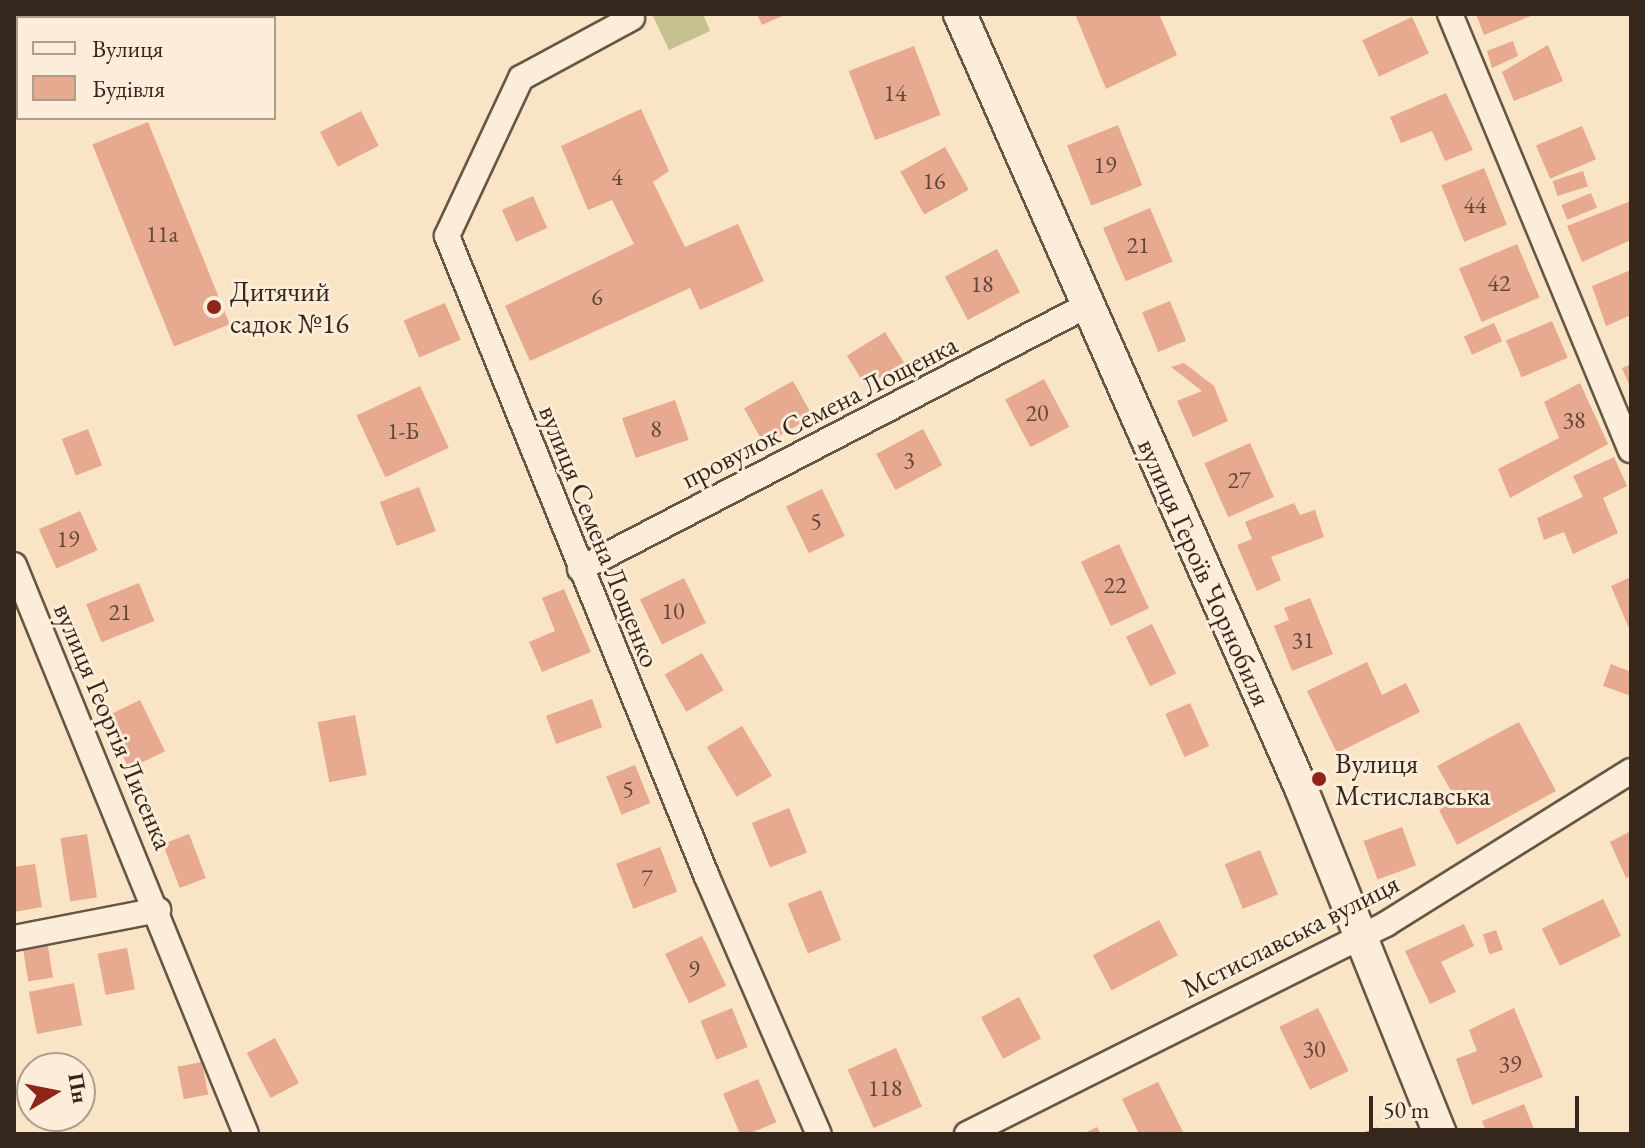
<!DOCTYPE html>
<meta charset="utf-8">
<style>
body{margin:0}
#map{position:relative;width:1645px;height:1148px;overflow:hidden;background:#f9e4c5;font-family:"EB Garamond",serif}
div>[style]{position:absolute}
.green>*{inset:0;background:#c6c28f}
.building>*{inset:0;background:#e7a990;transform-origin:0 0}
.roads{filter:drop-shadow(2px 0 #665646) drop-shadow(-2px 0 #665646) drop-shadow(0 2px #665646) drop-shadow(0 -2px #665646)}
.minor>*{height:24px;margin:-12px;padding:0 12px;transform-origin:12px;border-radius:12px;background:#fbedd9}
.secondary>*{height:32px;margin:-16px;padding:0 16px;transform-origin:16px;border-radius:16px;background:#fbedd9}
.dots>*{width:22px;height:22px;translate:-50% -50%;box-sizing:border-box;border:4px solid #fbedd9;border-radius:50%}
span{translate:-50% -50%;white-space:nowrap;text-align:center;line-height:1.15;-webkit-text-stroke:6px #fbedd9;paint-order:stroke}
.number-label{font-size:24px;color:#624838}
.number-label span{-webkit-text-stroke-width:0}
.poi-label{font-size:28px;color:#35271b}
.left{translate:0 -50%;text-align:left}
.street-label{font-size:28px;color:#35271b}
.frame{position:absolute;inset:0;border:16px solid #35271b;pointer-events:none}
.legend{position:absolute;left:16px;top:16px;width:260px;height:104px;box-sizing:border-box;background:#fbedd9;border:2px solid #ac9e8d;margin:0;padding:10px 14px;list-style:none;font-size:24px;color:#35271b}
.legend li{display:flex;align-items:center;gap:16px;height:40px}
.legend b{width:40px;border:2px solid #ac9e8d}
.north{position:absolute;left:16px;top:1052px;width:80px;height:80px;box-sizing:border-box;background:#fbedd9;border:2px solid #ac9e8d;border-radius:50%;rotate:80deg;font-size:22px;font-weight:700;line-height:32px;text-align:center;color:#35271b}
.north::after{content:'';display:block;margin:auto;width:28px;height:36px;background:#8f2418;clip-path:polygon(50% 0,100% 100%,50% 72%,0 100%)}
.scale{position:absolute;left:1369px;top:1096px;width:210px;height:36px;box-sizing:border-box;border:4px solid #35271b;border-top:0;padding-left:10px;font-size:24px;line-height:28px;white-space:nowrap;color:#35271b;-webkit-text-stroke:6px #fbedd9;paint-order:stroke}
</style>
<div id="map">
<div class="green">
<div style="clip-path:polygon(652px 14px,703px 14px,710px 31px,669px 50px)"></div>
</div>
<div class="building">
<div style="clip-path:polygon(757px 14px,787px 14px,762px 25px)"></div>
<div style="clip-path:polygon(1075px 14px,1159px 14px,1177px 55px,1106px 89px)"></div>
<div style="clip-path:polygon(1476px 14px,1536px 14px,1484px 35px)"></div>
<div style="left:1412px;top:17px;width:40px;height:55px;rotate:65deg"></div>
<div style="clip-path:polygon(1513px 41px,1518px 56px,1492px 68px,1487px 51px)"></div>
<div style="clip-path:polygon(1548px 45px,1563px 81px,1514px 101px,1502px 72px)"></div>
<div style="left:914px;top:46px;width:74px;height:70px;rotate:69deg"></div>
<div style="clip-path:polygon(1446px 93px,1473px 150px,1445px 161px,1432px 131px,1401px 143px,1390px 117px)"></div>
<div style="clip-path:polygon(641px 109px,669px 171px,653px 182px,685px 247px,738px 224px,764px 281px,700px 310px,690px 288px,530px 361px,505px 306px,634px 244px,612px 200px,588px 210px,561px 146px)"></div>
<div style="left:361px;top:111px;width:39px;height:46px;rotate:63deg"></div>
<div style="left:148px;top:122px;width:218px;height:60px;rotate:68deg"></div>
<div style="left:1118px;top:125px;width:65px;height:55px;rotate:68deg"></div>
<div style="left:1582px;top:126px;width:36px;height:50px;rotate:67deg"></div>
<div style="left:945px;top:147px;width:49px;height:51px;rotate:61deg"></div>
<div style="left:1484px;top:168px;width:61px;height:46px;rotate:68deg"></div>
<div style="left:1583px;top:171px;width:16px;height:32px;rotate:72deg"></div>
<div style="left:1591px;top:193px;width:16px;height:32px;rotate:68deg"></div>
<div style="left:533px;top:196px;width:35px;height:34px;rotate:66deg"></div>
<div style="clip-path:polygon(1631px 201px,1631px 240px,1582px 262px,1567px 226px)"></div>
<div style="left:1150px;top:208px;width:58px;height:51px;rotate:67deg"></div>
<div style="left:1517px;top:244px;width:58px;height:63px;rotate:67deg"></div>
<div style="left:997px;top:249px;width:49px;height:59px;rotate:62deg"></div>
<div style="clip-path:polygon(1631px 270px,1631px 315px,1606px 326px,1592px 286px)"></div>
<div style="left:1170px;top:301px;width:43px;height:30px;rotate:68deg"></div>
<div style="left:445px;top:303px;width:40px;height:45px;rotate:67deg"></div>
<div style="left:1552px;top:321px;width:40px;height:50px;rotate:67deg"></div>
<div style="left:1494px;top:323px;width:20px;height:33px;rotate:66deg"></div>
<div style="left:885px;top:332px;width:36px;height:45px;rotate:58deg"></div>
<div style="clip-path:polygon(1184px 363px,1214px 386px,1228px 421px,1193px 437px,1177px 401px,1202px 391px,1171px 367px)"></div>
<div style="clip-path:polygon(1631px 364px,1631px 389px,1622px 368px)"></div>
<div style="left:1044px;top:379px;width:54px;height:44px;rotate:62deg"></div>
<div style="left:793px;top:381px;width:41px;height:56px;rotate:61deg"></div>
<div style="clip-path:polygon(1580px 383px,1608px 444px,1510px 498px,1498px 469px,1559px 438px,1544px 402px)"></div>
<div style="left:420px;top:386px;width:68px;height:70px;rotate:65deg"></div>
<div style="left:675px;top:400px;width:42px;height:56px;rotate:71deg"></div>
<div style="left:88px;top:429px;width:39px;height:28px;rotate:69deg"></div>
<div style="left:923px;top:429px;width:41px;height:53px;rotate:62deg"></div>
<div style="left:1250px;top:443px;width:59px;height:50px;rotate:66deg"></div>
<div style="clip-path:polygon(1614px 457px,1627px 486px,1603px 498px,1618px 533px,1573px 554px,1564px 532px,1544px 540px,1537px 518px,1583px 497px,1573px 476px)"></div>
<div style="left:419px;top:487px;width:47px;height:42px;rotate:69deg"></div>
<div style="left:822px;top:489px;width:52px;height:40px;rotate:64deg"></div>
<div style="clip-path:polygon(1294px 503px,1300px 515px,1315px 510px,1324px 537px,1271px 557px,1281px 580px,1257px 591px,1237px 545px,1252px 539px,1245px 522px)"></div>
<div style="left:80px;top:511px;width:43px;height:45px;rotate:66deg"></div>
<div style="left:1119px;top:544px;width:71px;height:42px;rotate:65deg"></div>
<div style="clip-path:polygon(1631px 577px,1631px 633px,1611px 586px)"></div>
<div style="left:684px;top:578px;width:50px;height:49px;rotate:64deg"></div>
<div style="left:139px;top:583px;width:41px;height:57px;rotate:68deg"></div>
<div style="clip-path:polygon(564px 589px,591px 652px,542px 672px,529px 642px,555px 631px,542px 598px)"></div>
<div style="clip-path:polygon(1310px 598px,1333px 654px,1292px 671px,1274px 626px,1289px 620px,1284px 608px)"></div>
<div style="left:1152px;top:624px;width:55px;height:29px;rotate:64deg"></div>
<div style="left:702px;top:653px;width:43px;height:43px;rotate:60deg"></div>
<div style="clip-path:polygon(1367px 662px,1382px 695px,1406px 683px,1420px 712px,1337px 753px,1307px 691px)"></div>
<div style="clip-path:polygon(1611px 664px,1631px 672px,1631px 696px,1603px 686px)"></div>
<div style="left:592px;top:699px;width:30px;height:49px;rotate:70deg"></div>
<div style="left:140px;top:700px;width:57px;height:40px;rotate:64deg"></div>
<div style="left:1190px;top:703px;width:47px;height:27px;rotate:66deg"></div>
<div style="left:355px;top:715px;width:61px;height:38px;rotate:79deg"></div>
<div style="clip-path:polygon(1519px 722px,1556px 791px,1457px 845px,1439px 810px,1456px 800px,1437px 766px)"></div>
<div style="left:742px;top:726px;width:58px;height:41px;rotate:59deg"></div>
<div style="left:635px;top:765px;width:41px;height:31px;rotate:68deg"></div>
<div style="left:789px;top:808px;width:48px;height:40px;rotate:68deg"></div>
<div style="left:1402px;top:827px;width:41px;height:41px;rotate:70deg"></div>
<div style="clip-path:polygon(1631px 831px,1631px 875px,1626px 878px,1610px 842px)"></div>
<div style="left:87px;top:834px;width:64px;height:27px;rotate:81deg"></div>
<div style="left:189px;top:834px;width:47px;height:28px;rotate:69deg"></div>
<div style="left:660px;top:847px;width:48px;height:47px;rotate:69deg"></div>
<div style="left:1260px;top:850px;width:48px;height:38px;rotate:68deg"></div>
<div style="clip-path:polygon(35px 864px,42px 907px,14px 912px,14px 867px)"></div>
<div style="left:821px;top:890px;width:54px;height:36px;rotate:68deg"></div>
<div style="left:1603px;top:899px;width:41px;height:68px;rotate:64deg"></div>
<div style="left:1159px;top:920px;width:40px;height:75px;rotate:62deg"></div>
<div style="clip-path:polygon(1464px 924px,1474px 946px,1441px 962px,1456px 992px,1430px 1004px,1405px 951px)"></div>
<div style="left:1496px;top:930px;width:21px;height:14px;rotate:71deg"></div>
<div style="left:702px;top:936px;width:55px;height:41px;rotate:64deg"></div>
<div style="left:47px;top:940px;width:38px;height:25px;rotate:81deg"></div>
<div style="left:127px;top:948px;width:42px;height:30px;rotate:79deg"></div>
<div style="left:74px;top:983px;width:43px;height:46px;rotate:79deg"></div>
<div style="left:1019px;top:997px;width:47px;height:43px;rotate:62deg"></div>
<div style="left:732px;top:1008px;width:42px;height:34px;rotate:68deg"></div>
<div style="left:1318px;top:1008px;width:70px;height:43px;rotate:64deg"></div>
<div style="clip-path:polygon(1514px 1008px,1543px 1077px,1472px 1105px,1456px 1059px,1477px 1051px,1469px 1030px)"></div>
<div style="left:275px;top:1038px;width:51px;height:32px;rotate:62deg"></div>
<div style="left:896px;top:1048px;width:64px;height:53px;rotate:66deg"></div>
<div style="left:202px;top:1062px;width:33px;height:25px;rotate:79deg"></div>
<div style="left:758px;top:1079px;width:47px;height:38px;rotate:67deg"></div>
<div style="clip-path:polygon(1158px 1082px,1183px 1132px,1179px 1134px,1139px 1134px,1122px 1099px)"></div>
<div style="clip-path:polygon(1524px 1104px,1536px 1134px,1487px 1134px,1482px 1121px)"></div>
<div style="clip-path:polygon(1097px 1127px,1101px 1134px,1083px 1134px)"></div>
<div style="clip-path:polygon(1377px 1127px,1380px 1134px,1359px 1134px)"></div>
</div>
<div class="roads">
<div class="minor">
<div style="left:1450px;top:14px;width:472px;rotate:67.5deg"></div>
<div style="left:632px;top:18px;width:126px;rotate:151.6deg"></div>
<div style="left:521px;top:78px;width:174px;rotate:115.1deg"></div>
<div style="left:447px;top:236px;width:692px;rotate:67.92deg"></div>
<div style="left:707px;top:877px;width:280px;rotate:66.5deg"></div>
<div style="left:14px;top:565px;width:614px;rotate:67.82deg"></div>
<div style="left:580px;top:569px;width:570px;rotate:-27.46deg"></div>
<div style="left:14px;top:938px;width:147px;rotate:-11deg"></div>
<div style="left:967px;top:1134px;width:469px;rotate:-26.6deg"></div>
<div style="left:1386px;top:924px;width:289px;rotate:-32deg"></div>
</div>
<div class="secondary">
<div style="left:960px;top:14px;width:846px;rotate:66.22deg"></div>
<div style="left:1301px;top:788px;width:373px;rotate:68.1deg"></div>
</div>
</div>
<div class="dots">
<div style="left:214px;top:307px;background:#8f2418"></div>
<div style="left:1319px;top:779px;background:#8f2418"></div>
</div>
<div class="number-label">
<span style="left:895px;top:93px">14</span>
<span style="left:1105px;top:165px">19</span>
<span style="left:617px;top:177px">4</span>
<span style="left:934px;top:181px">16</span>
<span style="left:1475px;top:205px">44</span>
<span style="left:162px;top:234px">11а</span>
<span style="left:1138px;top:245px">21</span>
<span style="left:1499px;top:283px">42</span>
<span style="left:982px;top:284px">18</span>
<span style="left:597px;top:297px">6</span>
<span style="left:1037px;top:413px">20</span>
<span style="left:1574px;top:420px">38</span>
<span style="left:656px;top:429px">8</span>
<span style="left:403px;top:431px">1-Б</span>
<span style="left:909px;top:460px">3</span>
<span style="left:1239px;top:480px">27</span>
<span style="left:816px;top:521px">5</span>
<span style="left:68px;top:539px">19</span>
<span style="left:1115px;top:585px">22</span>
<span style="left:673px;top:611px">10</span>
<span style="left:120px;top:612px">21</span>
<span style="left:1303px;top:640px">31</span>
<span style="left:628px;top:789px">5</span>
<span style="left:647px;top:878px">7</span>
<span style="left:694px;top:969px">9</span>
<span style="left:1314px;top:1049px">30</span>
<span style="left:1510px;top:1064px">39</span>
<span style="left:885px;top:1088px">118</span>
</div>
<div class="poi-label">
<span class="left" style="left:230px;top:307px">Дитячий<br>садок №16</span>
<span class="left" style="left:1335px;top:779px">Вулиця<br>Мстиславська</span>
</div>
<div class="street-label">
<span style="left:819px;top:411px;rotate:-27deg">провулок Семена Лощенка</span>
<span style="left:600px;top:536px;rotate:68deg">вулиця Семена Лощенко</span>
<span style="left:1205px;top:572px;rotate:66deg">вулиця Героїв Чорнобиля</span>
<span style="left:114px;top:726px;rotate:67deg">вулиця Георгія Лисенка</span>
<span style="left:1290px;top:935px;rotate:-27deg">Мстиславська вулиця</span>
</div>
<div class="frame"></div>
<ul class="legend">
<li><b style="height:10px;background:#fbedd9"></b>Вулиця</li>
<li><b style="height:22px;background:#e7a990"></b>Будівля</li>
</ul>
<div class="north">Пн</div>
<div class="scale">50 m</div>
</div>
